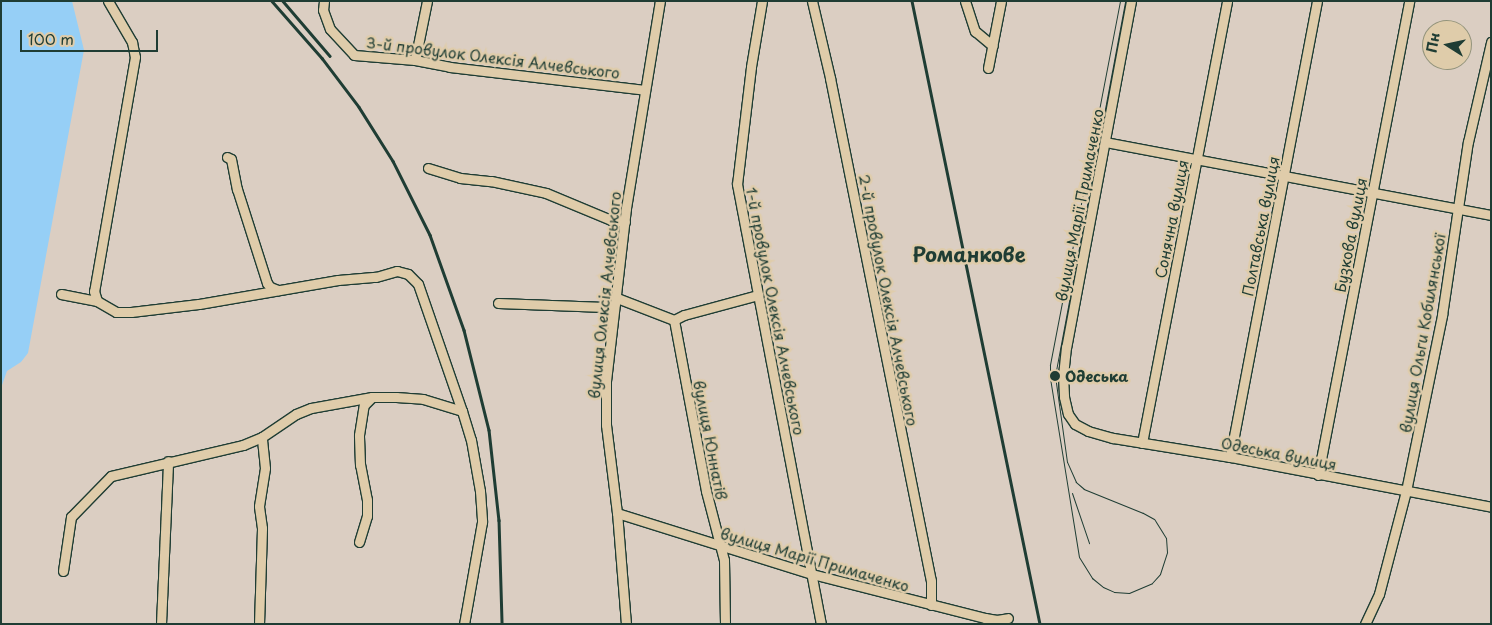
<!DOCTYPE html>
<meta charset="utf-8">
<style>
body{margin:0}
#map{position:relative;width:1492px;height:625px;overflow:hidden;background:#dbcec2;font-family:"Playpen Sans",sans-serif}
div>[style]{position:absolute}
.water>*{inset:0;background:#96cff6}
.roads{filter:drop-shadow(1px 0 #1f3d34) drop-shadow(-1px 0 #1f3d34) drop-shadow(0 1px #1f3d34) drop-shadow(0 -1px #1f3d34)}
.minor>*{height:9px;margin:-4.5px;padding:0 4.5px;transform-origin:4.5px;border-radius:4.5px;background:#dfccaa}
.tram>*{height:1px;margin:-0.5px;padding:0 0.5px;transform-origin:0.5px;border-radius:0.5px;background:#1f3d34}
.rail>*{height:2.5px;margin:-1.25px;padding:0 1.25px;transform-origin:1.25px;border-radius:1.25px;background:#1f3d34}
.dots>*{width:14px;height:14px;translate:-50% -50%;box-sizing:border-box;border:2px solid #dfccaa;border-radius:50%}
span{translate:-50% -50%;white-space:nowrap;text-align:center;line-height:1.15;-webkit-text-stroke:5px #dfccaa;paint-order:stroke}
.street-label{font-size:15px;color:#1f3d34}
.poi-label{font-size:15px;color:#1f3d34;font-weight:700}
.left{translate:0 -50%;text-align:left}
.district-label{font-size:20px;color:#1f3d34;font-weight:700}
.frame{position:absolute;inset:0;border:2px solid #1f3d34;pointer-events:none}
.north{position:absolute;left:1422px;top:20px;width:50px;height:50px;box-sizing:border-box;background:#dfccaa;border:1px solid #92937b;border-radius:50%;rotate:280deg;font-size:14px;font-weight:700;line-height:20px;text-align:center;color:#1f3d34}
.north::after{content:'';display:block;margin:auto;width:18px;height:22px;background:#1f3d34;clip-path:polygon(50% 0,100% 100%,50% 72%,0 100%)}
.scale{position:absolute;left:20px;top:30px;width:138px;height:22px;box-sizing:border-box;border:2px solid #1f3d34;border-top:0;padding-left:6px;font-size:15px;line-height:18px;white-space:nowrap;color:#1f3d34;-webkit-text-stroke:4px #dfccaa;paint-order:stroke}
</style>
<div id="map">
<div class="water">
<div style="clip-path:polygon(1px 1px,72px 1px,84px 50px,28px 353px,21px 362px,7px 371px,1px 388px)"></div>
</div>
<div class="roads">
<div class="minor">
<div style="left:108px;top:1px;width:48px;rotate:59.7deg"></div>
<div style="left:132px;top:42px;width:15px;rotate:79deg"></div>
<div style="left:135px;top:57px;width:238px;rotate:99.9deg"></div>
<div style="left:94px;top:291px;width:10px;rotate:73deg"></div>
<div style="left:97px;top:301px;width:22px;rotate:30deg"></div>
<div style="left:116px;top:312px;width:15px"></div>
<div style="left:131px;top:312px;width:68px;rotate:-6.7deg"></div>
<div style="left:199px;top:304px;width:141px;rotate:-9.8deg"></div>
<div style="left:338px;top:280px;width:38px;rotate:-5deg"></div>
<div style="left:376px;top:277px;width:22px;rotate:-16deg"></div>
<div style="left:397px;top:271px;width:11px;rotate:15deg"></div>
<div style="left:408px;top:274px;width:14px;rotate:45deg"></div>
<div style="left:418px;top:284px;width:134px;rotate:70.9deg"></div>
<div style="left:462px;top:411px;width:30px;rotate:73deg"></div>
<div style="left:471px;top:440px;width:52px;rotate:80deg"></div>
<div style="left:480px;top:491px;width:31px;rotate:86deg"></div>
<div style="left:482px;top:522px;width:104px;rotate:100deg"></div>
<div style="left:324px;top:1px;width:9px;rotate:96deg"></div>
<div style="left:323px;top:10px;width:20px;rotate:70deg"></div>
<div style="left:330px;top:29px;width:35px;rotate:47deg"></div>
<div style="left:354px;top:55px;width:61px;rotate:4.7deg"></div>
<div style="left:415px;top:60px;width:36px;rotate:11deg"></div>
<div style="left:450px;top:67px;width:196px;rotate:6.7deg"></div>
<div style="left:762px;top:1px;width:67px;rotate:99.5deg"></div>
<div style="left:751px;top:67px;width:118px;rotate:96.8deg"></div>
<div style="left:737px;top:184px;width:448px;rotate:79.2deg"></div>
<div style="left:812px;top:1px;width:79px;rotate:76.8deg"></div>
<div style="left:830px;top:78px;width:513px;rotate:78.65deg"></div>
<div style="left:931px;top:581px;width:24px;rotate:90deg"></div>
<div style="left:965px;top:1px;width:32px;rotate:72deg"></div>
<div style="left:975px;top:31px;width:23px;rotate:40deg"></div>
<div style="left:1131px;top:1px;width:352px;rotate:100.6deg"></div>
<div style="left:1066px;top:347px;width:29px;rotate:96deg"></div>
<div style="left:1063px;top:376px;width:21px;rotate:87deg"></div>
<div style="left:1064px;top:397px;width:17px;rotate:77deg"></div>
<div style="left:1068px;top:414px;width:12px;rotate:55deg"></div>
<div style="left:1075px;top:424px;width:15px;rotate:28deg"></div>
<div style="left:1088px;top:431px;width:26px;rotate:16deg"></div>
<div style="left:1113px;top:438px;width:119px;rotate:9.2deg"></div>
<div style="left:1230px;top:457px;width:266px;rotate:10.8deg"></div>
<div style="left:415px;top:60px;width:60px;rotate:-78.5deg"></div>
<div style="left:988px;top:68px;width:68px;rotate:-79deg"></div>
<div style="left:1105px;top:142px;width:393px;rotate:10.7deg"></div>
<div style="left:227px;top:157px;width:4px;rotate:27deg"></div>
<div style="left:231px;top:159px;width:31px;rotate:79deg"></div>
<div style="left:237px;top:189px;width:99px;rotate:72.3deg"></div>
<div style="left:267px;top:283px;width:5px;rotate:53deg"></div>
<div style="left:270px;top:287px;width:9px;rotate:21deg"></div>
<div style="left:428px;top:168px;width:34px;rotate:17deg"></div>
<div style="left:460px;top:178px;width:31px;rotate:6deg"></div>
<div style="left:491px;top:181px;width:56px;rotate:12.3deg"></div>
<div style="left:546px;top:193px;width:70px;rotate:22.6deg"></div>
<div style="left:611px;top:220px;width:14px;rotate:8deg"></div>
<div style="left:61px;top:294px;width:37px;rotate:11deg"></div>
<div style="left:498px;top:303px;width:107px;rotate:2.1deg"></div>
<div style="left:605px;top:307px;width:9px;rotate:-6deg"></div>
<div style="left:614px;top:306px;width:9px;rotate:-69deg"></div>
<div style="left:617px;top:298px;width:61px;rotate:21.1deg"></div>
<div style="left:674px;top:320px;width:11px;rotate:-27deg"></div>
<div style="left:684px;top:315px;width:77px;rotate:-15.1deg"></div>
<div style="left:674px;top:320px;width:174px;rotate:79.4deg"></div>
<div style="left:706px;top:491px;width:71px;rotate:75.4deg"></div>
<div style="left:724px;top:560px;width:64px;rotate:89.1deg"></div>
<div style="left:1142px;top:443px;width:450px;rotate:-79.1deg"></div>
<div style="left:1230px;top:457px;width:464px;rotate:-79.2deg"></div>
<div style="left:1318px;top:475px;width:483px;rotate:-79.1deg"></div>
<div style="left:617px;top:513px;width:204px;rotate:17.4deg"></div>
<div style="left:812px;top:574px;width:179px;rotate:14.3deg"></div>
<div style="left:985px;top:618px;width:12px;rotate:9deg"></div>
<div style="left:997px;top:620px;width:11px;rotate:-10deg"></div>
<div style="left:359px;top:542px;width:27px;rotate:-73deg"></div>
<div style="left:367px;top:516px;width:16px;rotate:-90deg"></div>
<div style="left:367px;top:500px;width:36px;rotate:-101deg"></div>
<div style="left:360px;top:465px;width:30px;rotate:-92deg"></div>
<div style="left:359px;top:435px;width:30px;rotate:-81deg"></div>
<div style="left:364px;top:405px;width:11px;rotate:-45deg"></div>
<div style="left:63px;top:571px;width:55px;rotate:-81.6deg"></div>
<div style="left:71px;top:517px;width:57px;rotate:-45.7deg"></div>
<div style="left:111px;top:476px;width:136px;rotate:-13.2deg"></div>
<div style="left:243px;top:445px;width:21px;rotate:-23deg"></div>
<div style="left:262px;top:437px;width:41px;rotate:-34.1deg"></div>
<div style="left:296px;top:414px;width:16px;rotate:-22deg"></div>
<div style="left:311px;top:408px;width:62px;rotate:-10.2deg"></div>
<div style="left:372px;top:397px;width:24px"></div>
<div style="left:396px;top:397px;width:27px;rotate:4deg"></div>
<div style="left:423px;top:399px;width:41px;rotate:17.1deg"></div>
<div style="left:161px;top:624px;width:163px;rotate:-87.5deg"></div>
<div style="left:259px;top:624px;width:96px;rotate:-88.2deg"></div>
<div style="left:262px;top:528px;width:22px;rotate:-98deg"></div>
<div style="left:259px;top:506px;width:38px;rotate:-81deg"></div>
<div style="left:265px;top:468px;width:31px;rotate:-96deg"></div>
<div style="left:626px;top:624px;width:111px;rotate:-94.6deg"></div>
<div style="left:617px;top:513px;width:89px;rotate:-97.1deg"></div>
<div style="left:606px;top:425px;width:44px;rotate:-90deg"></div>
<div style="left:606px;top:381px;width:174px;rotate:-83.4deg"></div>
<div style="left:626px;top:208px;width:210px;rotate:-80.7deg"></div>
<div style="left:1365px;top:624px;width:33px;rotate:-65deg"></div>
<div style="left:1379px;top:594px;width:106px;rotate:-75.3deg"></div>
<div style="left:1406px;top:491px;width:180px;rotate:-78.4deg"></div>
<div style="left:1442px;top:315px;width:175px;rotate:-81.5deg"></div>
<div style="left:1468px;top:142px;width:103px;rotate:-77deg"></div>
</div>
</div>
<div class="tram">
<div style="left:1120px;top:1px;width:371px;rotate:100.9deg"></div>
<div style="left:1050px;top:365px;width:13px;rotate:90deg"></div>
<div style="left:1050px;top:378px;width:181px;rotate:80.8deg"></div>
<div style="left:1079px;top:557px;width:25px;rotate:58deg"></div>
<div style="left:1092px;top:578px;width:14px;rotate:39deg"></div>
<div style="left:1103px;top:587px;width:12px;rotate:24deg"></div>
<div style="left:1114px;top:592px;width:15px;rotate:4deg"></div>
<div style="left:1129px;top:593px;width:25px;rotate:-23deg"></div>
<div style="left:1152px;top:583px;width:12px;rotate:-48deg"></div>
<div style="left:1160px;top:574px;width:23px;rotate:-72deg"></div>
<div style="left:1167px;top:552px;width:14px;rotate:-94deg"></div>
<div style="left:1166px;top:538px;width:22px;rotate:-122deg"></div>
<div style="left:1154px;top:519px;width:13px;rotate:-151deg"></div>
<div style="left:1143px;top:513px;width:64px;rotate:-157.9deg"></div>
<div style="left:1084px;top:489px;width:11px;rotate:-139deg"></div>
<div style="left:1076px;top:482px;width:22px;rotate:-114deg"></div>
<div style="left:1067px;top:462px;width:87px;rotate:-97.9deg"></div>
<div style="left:1055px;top:376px;width:381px;rotate:-79.4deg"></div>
<div style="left:1072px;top:493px;width:53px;rotate:71.2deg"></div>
</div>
<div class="rail">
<div style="left:272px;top:1px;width:76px;rotate:48.7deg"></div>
<div style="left:322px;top:58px;width:61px;rotate:52.9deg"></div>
<div style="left:359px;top:107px;width:64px;rotate:57.8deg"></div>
<div style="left:393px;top:161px;width:83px;rotate:63.4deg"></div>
<div style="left:430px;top:235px;width:101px;rotate:70.3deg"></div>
<div style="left:464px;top:330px;width:103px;rotate:76deg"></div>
<div style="left:489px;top:430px;width:91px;rotate:83.7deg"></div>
<div style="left:499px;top:520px;width:104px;rotate:88.3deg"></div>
<div style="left:283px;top:1px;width:72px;rotate:49.5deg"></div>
<div style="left:912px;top:1px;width:636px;rotate:78.39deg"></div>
</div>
<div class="dots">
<div style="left:1055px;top:376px;background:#1f3d34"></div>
</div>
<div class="street-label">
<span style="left:493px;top:57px;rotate:7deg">3-й провулок Олексія Алчевського</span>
<span style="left:1079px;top:205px;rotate:-79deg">вулиця Марії Примаченко</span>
<span style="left:1171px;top:219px;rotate:-79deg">Сонячна вулиця</span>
<span style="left:1260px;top:226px;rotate:-79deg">Полтавська вулиця</span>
<span style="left:1350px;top:235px;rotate:-79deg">Бузкова вулиця</span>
<span style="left:604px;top:295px;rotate:-84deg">вулиця Олексія Алчевського</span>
<span style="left:889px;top:300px;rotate:79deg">2-й провулок Олексія Алчевського</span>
<span style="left:776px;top:311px;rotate:79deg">1-й провулок Олексія Алчевського</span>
<span style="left:1422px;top:333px;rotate:-80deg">вулиця Ольги Кобилянської</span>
<span style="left:711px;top:440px;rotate:79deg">вулиця Юннатів</span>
<span style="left:1279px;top:453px;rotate:11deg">Одеська вулиця</span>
<span style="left:815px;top:559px;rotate:16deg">вулиця Марії Примаченко</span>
</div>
<div class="poi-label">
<span class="left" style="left:1065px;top:376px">Одеська</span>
</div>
<div class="district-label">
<span style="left:969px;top:254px">Романкове</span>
</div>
<div class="frame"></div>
<div class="north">Пн</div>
<div class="scale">100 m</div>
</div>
